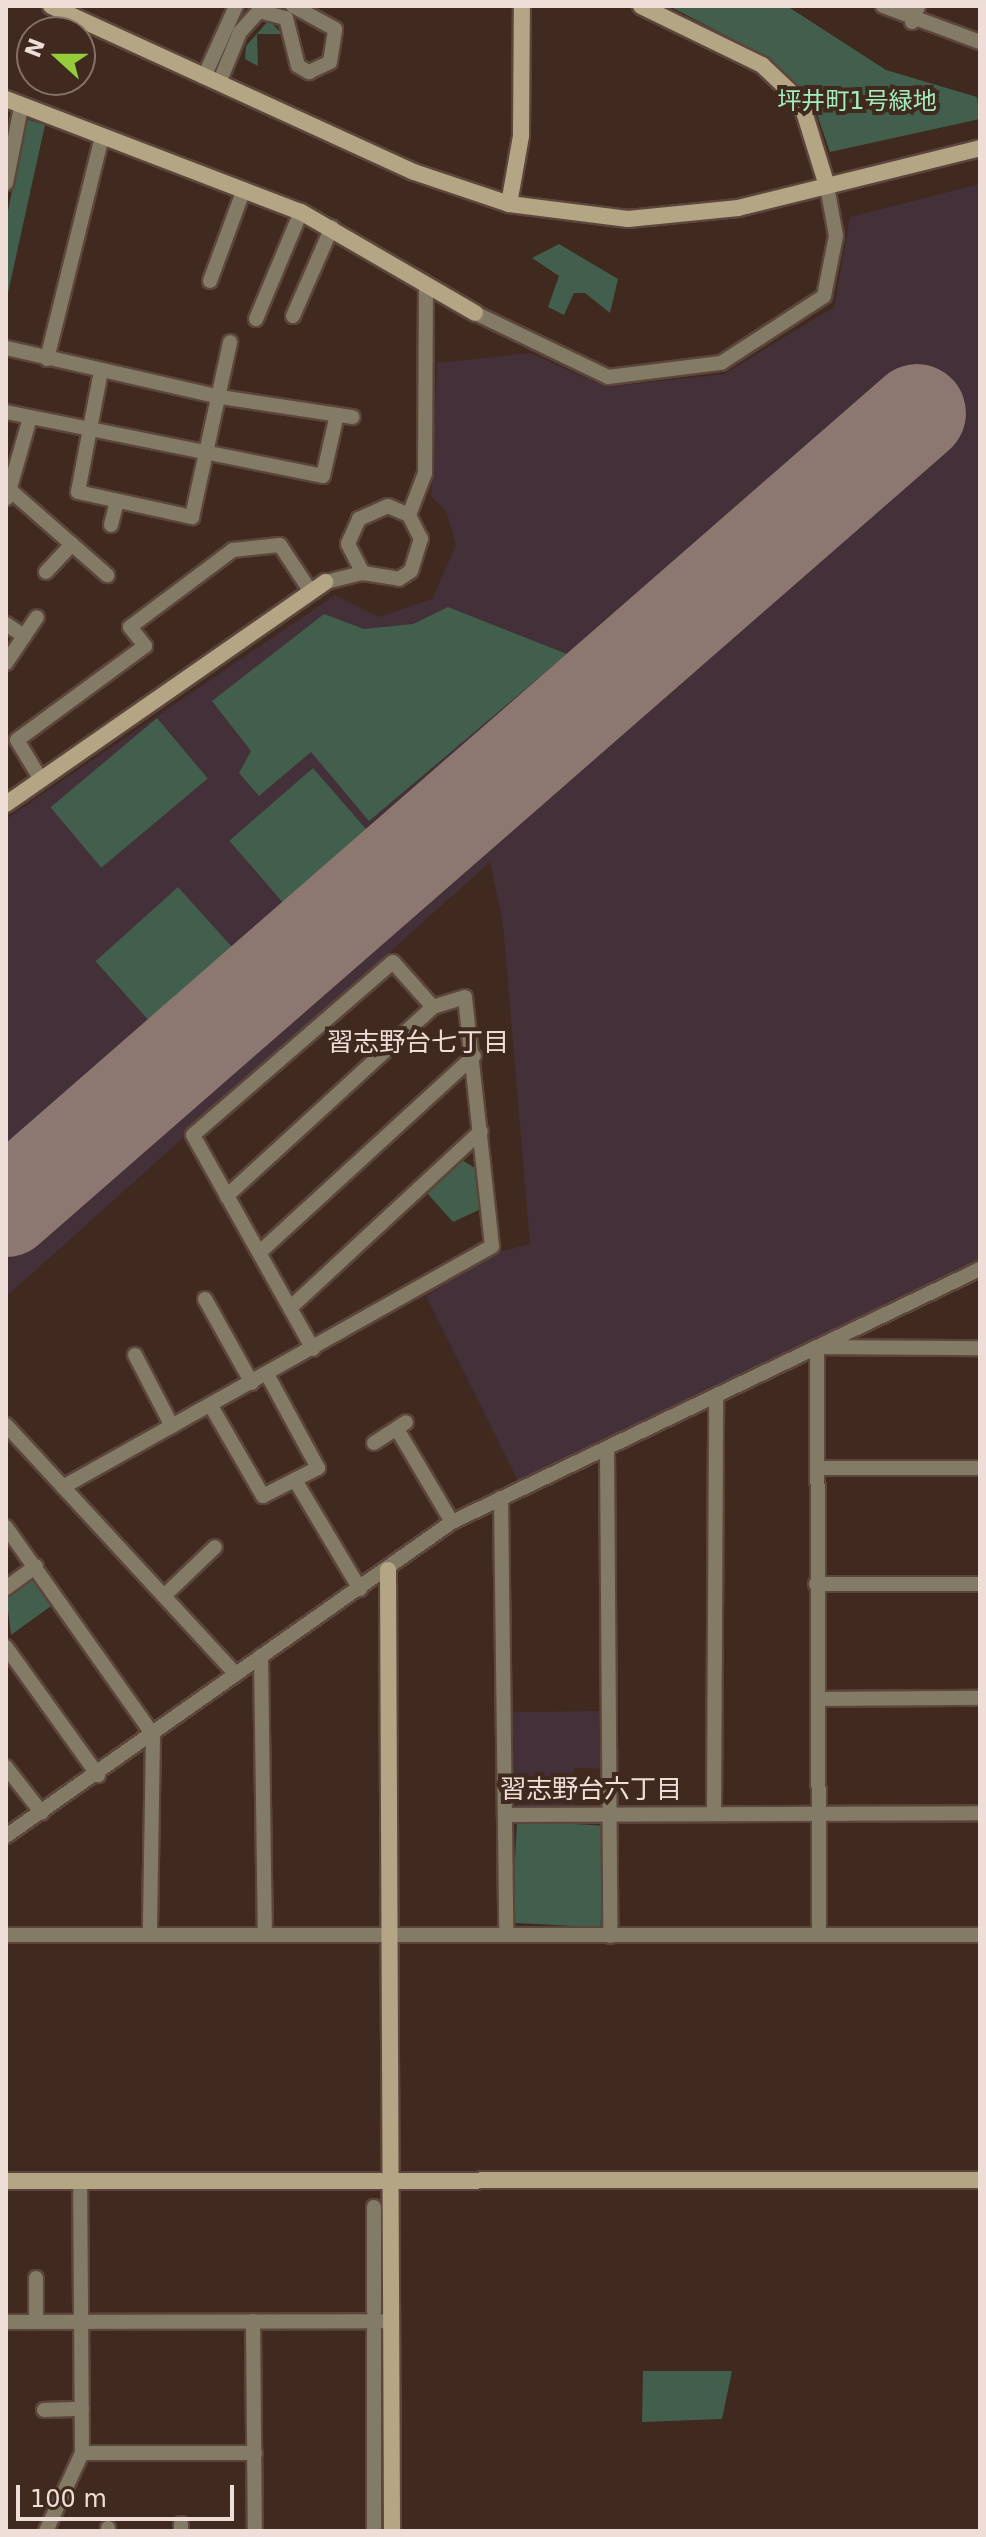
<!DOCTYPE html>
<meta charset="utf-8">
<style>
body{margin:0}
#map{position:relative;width:986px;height:2537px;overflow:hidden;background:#40291e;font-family:"DejaVu Sans","Noto Sans JP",sans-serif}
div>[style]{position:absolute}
.education>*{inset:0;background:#433038}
.green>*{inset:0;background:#425e4c;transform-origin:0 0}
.runway>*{height:98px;margin:-49px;padding:0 49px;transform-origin:49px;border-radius:49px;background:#8c7870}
.roads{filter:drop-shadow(2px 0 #5c463c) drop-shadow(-2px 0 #5c463c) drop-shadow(0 2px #5c463c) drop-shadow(0 -2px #5c463c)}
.street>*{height:14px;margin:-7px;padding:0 7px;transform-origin:7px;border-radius:7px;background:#847b67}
.secondary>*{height:16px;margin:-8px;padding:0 8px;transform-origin:8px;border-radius:8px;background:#b4a585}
span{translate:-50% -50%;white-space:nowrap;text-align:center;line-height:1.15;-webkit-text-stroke:8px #40291e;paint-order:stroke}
.park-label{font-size:24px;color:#a3eebf}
.neighbourhood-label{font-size:26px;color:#eeded7}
.frame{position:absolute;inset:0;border:8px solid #eeded7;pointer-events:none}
.north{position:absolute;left:16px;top:16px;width:80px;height:80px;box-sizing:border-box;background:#40291e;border:2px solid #867168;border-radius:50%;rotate:291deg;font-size:22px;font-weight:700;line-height:32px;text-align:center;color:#eeded7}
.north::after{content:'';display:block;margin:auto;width:28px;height:36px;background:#94cc3c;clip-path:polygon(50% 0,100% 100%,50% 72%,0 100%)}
.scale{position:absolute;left:16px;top:2485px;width:218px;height:36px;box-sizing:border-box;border:4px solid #eeded7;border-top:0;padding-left:10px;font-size:24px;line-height:28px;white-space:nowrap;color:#eeded7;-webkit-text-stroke:6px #40291e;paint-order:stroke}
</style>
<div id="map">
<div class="education">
<div style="clip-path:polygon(980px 184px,980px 1264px,519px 1483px,426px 1296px,494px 1253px,530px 1244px,503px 924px,490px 862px,6px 1297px,6px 819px,335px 595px,379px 617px,432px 599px,456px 545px,446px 511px,431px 496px,437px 363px,530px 353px,606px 387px,724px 374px,834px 307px,850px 217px)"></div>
<div style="clip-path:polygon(602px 1711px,603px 1769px,574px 1768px,574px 1807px,516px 1808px,512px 1712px)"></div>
</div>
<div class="green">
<div style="clip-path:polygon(669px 6px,787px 6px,886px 70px,977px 97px,980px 119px,830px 152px,812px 100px,769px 58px)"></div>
<div style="clip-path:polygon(269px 20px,282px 34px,257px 34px,258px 66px,245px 59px,246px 46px)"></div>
<div style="clip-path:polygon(26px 119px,45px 125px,6px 302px,6px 221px)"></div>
<div style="clip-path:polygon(559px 244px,618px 279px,610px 313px,585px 293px,574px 293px,564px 315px,548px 307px,559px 276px,532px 258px)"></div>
<div style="clip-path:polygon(448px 607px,567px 654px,369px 821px,311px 752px,259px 796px,239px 773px,251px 751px,212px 701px,324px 614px,364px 629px,413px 624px)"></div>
<div style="left:157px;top:718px;width:79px;height:139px;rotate:50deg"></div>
<div style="left:313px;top:768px;width:83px;height:111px;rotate:49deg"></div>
<div style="left:178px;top:887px;width:81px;height:111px;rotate:48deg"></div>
<div style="clip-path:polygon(460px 1159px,475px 1168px,481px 1209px,453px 1222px,426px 1192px)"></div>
<div style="clip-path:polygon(36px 1572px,58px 1601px,11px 1635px,6px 1593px)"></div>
<div style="left:517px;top:1821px;width:89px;height:102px;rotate:3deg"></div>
<div style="clip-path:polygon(643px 2371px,732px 2371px,722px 2419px,642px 2422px)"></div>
</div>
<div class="runway">
<div style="left:6px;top:1208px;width:1209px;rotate:-41.11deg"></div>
</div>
<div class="roads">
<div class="street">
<div style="left:883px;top:6px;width:103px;rotate:20.4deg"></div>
<div style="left:912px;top:22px;width:17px;rotate:-69deg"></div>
<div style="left:204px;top:77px;width:78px;rotate:-65.7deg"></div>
<div style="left:219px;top:83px;width:55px;rotate:-67.6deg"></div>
<div style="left:240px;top:32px;width:28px;rotate:-48deg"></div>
<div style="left:259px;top:11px;width:28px;rotate:15deg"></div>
<div style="left:286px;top:18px;width:49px;rotate:76deg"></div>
<div style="left:298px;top:66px;width:13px;rotate:29deg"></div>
<div style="left:309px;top:72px;width:23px;rotate:-25deg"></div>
<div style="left:330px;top:62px;width:33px;rotate:-81deg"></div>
<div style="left:335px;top:29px;width:48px;rotate:-151.3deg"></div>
<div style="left:6px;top:183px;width:77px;rotate:-78.8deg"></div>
<div style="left:210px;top:281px;width:98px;rotate:-69.7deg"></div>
<div style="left:475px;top:313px;width:148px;rotate:25.7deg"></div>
<div style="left:608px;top:377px;width:114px;rotate:-7.1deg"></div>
<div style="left:721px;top:363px;width:123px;rotate:-33deg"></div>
<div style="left:824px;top:296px;width:61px;rotate:-78.7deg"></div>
<div style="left:836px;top:236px;width:51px;rotate:-100.2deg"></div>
<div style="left:293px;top:316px;width:97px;rotate:-66.3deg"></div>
<div style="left:256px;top:319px;width:116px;rotate:-67.2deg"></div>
<div style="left:6px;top:348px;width:220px;rotate:12.9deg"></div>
<div style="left:220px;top:397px;width:134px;rotate:8.6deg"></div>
<div style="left:47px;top:359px;width:229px;rotate:-76.1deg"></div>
<div style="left:101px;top:371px;width:123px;rotate:100.8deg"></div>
<div style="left:78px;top:492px;width:117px;rotate:12.4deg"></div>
<div style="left:192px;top:517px;width:179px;rotate:-77.7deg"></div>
<div style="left:6px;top:412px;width:323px;rotate:11.4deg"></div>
<div style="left:323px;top:476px;width:58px;rotate:-77.2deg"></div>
<div style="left:11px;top:491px;width:128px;rotate:41.2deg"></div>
<div style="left:7px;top:498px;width:83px;rotate:-74deg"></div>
<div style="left:409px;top:515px;width:45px;rotate:-69.1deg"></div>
<div style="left:425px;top:473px;width:189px;rotate:-89.7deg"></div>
<div style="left:111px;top:525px;width:25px;rotate:-76deg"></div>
<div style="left:46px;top:572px;width:38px;rotate:-47deg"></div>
<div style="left:326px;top:582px;width:38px;rotate:-14deg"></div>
<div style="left:363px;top:573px;width:36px;rotate:9deg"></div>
<div style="left:399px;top:579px;width:14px;rotate:-34deg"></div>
<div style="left:411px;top:571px;width:34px;rotate:-73deg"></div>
<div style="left:421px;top:539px;width:27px;rotate:-117deg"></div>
<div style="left:409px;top:515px;width:23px;rotate:-157deg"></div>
<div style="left:388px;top:506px;width:32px;rotate:156deg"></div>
<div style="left:359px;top:519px;width:27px;rotate:114deg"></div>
<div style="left:348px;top:544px;width:33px;rotate:63deg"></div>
<div style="left:6px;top:624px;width:22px;rotate:34deg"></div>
<div style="left:6px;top:663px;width:55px;rotate:-56deg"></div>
<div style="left:40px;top:778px;width:44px;rotate:-121.2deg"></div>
<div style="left:17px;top:740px;width:159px;rotate:-36.3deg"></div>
<div style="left:145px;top:646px;width:24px;rotate:-128deg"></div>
<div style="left:130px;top:627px;width:129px;rotate:-36.8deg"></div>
<div style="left:233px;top:550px;width:47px;rotate:-6.1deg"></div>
<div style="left:280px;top:545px;width:56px;rotate:56.6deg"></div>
<div style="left:260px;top:1252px;width:290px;rotate:-42.5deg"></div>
<div style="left:205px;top:1299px;width:96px;rotate:60.8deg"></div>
<div style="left:290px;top:1308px;width:260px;rotate:-42.8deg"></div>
<div style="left:313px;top:1349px;width:245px;rotate:-119.3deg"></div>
<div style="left:193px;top:1135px;width:264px;rotate:-40.9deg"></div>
<div style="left:393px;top:962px;width:60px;rotate:48.4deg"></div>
<div style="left:135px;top:1355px;width:80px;rotate:62.5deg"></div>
<div style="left:211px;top:1406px;width:104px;rotate:60deg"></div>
<div style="left:263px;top:1496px;width:62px;rotate:-27deg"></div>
<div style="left:318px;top:1468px;width:105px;rotate:-118.5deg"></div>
<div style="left:6px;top:1425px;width:339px;rotate:47.3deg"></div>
<div style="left:397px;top:1429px;width:108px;rotate:59.4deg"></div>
<div style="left:374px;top:1443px;width:38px;rotate:-33deg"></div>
<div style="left:607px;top:1448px;width:488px;rotate:89.6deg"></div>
<div style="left:817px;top:1468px;width:163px"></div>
<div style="left:295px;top:1480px;width:127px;rotate:59.2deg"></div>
<div style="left:63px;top:1487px;width:492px;rotate:-29.3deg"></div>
<div style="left:492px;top:1246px;width:250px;rotate:-96.2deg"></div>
<div style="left:465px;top:997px;width:34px;rotate:163deg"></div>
<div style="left:433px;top:1007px;width:280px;rotate:137.5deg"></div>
<div style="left:501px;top:1498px;width:437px;rotate:89.3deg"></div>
<div style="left:6px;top:1527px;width:255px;rotate:54.7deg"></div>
<div style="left:153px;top:1735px;width:200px;rotate:90.9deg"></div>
<div style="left:816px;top:1584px;width:164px"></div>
<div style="left:6px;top:1588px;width:37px;rotate:-36deg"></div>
<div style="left:165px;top:1595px;width:69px;rotate:-43.8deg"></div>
<div style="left:6px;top:1647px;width:158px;rotate:54.3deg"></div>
<div style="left:261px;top:1656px;width:279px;rotate:89.2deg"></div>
<div style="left:818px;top:1699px;width:162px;rotate:-0.4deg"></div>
<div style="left:6px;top:1767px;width:58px;rotate:52deg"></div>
<div style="left:714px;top:1813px;width:417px;rotate:-89.7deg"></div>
<div style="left:506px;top:1815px;width:474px;rotate:-0.2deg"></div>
<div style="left:6px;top:1836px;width:545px;rotate:-35.15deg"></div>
<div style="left:452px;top:1522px;width:585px;rotate:-25.6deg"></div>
<div style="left:6px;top:1935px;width:974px"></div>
<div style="left:819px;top:1935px;width:588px;rotate:-90.19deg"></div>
<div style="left:817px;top:1347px;width:163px;rotate:0.4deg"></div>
<div style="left:374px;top:2207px;width:104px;rotate:90deg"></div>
<div style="left:36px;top:2278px;width:44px;rotate:90deg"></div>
<div style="left:253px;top:2321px;width:210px;rotate:89.5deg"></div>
<div style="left:6px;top:2322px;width:385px;rotate:-0.1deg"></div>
<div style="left:374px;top:2330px;width:201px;rotate:90deg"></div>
<div style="left:44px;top:2410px;width:38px;rotate:-2deg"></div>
<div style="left:82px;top:2453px;width:173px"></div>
<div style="left:46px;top:2531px;width:86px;rotate:-65.2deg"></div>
<div style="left:82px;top:2453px;width:272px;rotate:-90.4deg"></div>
<div style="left:108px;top:2531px;width:3px;rotate:-90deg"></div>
<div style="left:181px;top:2531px;width:7px;rotate:-90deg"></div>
</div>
<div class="secondary">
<div style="left:51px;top:6px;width:399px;rotate:24.6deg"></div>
<div style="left:414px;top:172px;width:100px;rotate:18.6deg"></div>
<div style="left:509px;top:204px;width:120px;rotate:7.2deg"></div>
<div style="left:628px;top:219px;width:111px;rotate:-5.7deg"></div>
<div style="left:738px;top:208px;width:249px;rotate:-13.9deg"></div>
<div style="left:641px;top:6px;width:135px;rotate:26deg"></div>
<div style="left:762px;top:65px;width:54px;rotate:43.5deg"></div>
<div style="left:801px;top:102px;width:88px;rotate:72.8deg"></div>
<div style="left:6px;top:99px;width:316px;rotate:21deg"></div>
<div style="left:301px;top:212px;width:201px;rotate:30.1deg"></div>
<div style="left:509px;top:204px;width:69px;rotate:-80deg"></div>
<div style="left:521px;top:136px;width:130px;rotate:-89.6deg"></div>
<div style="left:6px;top:804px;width:389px;rotate:-34.8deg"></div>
<div style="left:388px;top:1570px;width:961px;rotate:89.76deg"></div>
<div style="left:6px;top:2181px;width:974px;rotate:-0.06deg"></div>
</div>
</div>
<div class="park-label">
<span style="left:857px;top:102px">坪井町1号緑地</span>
</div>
<div class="neighbourhood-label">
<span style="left:418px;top:1043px">習志野台七丁目</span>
<span style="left:591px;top:1790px">習志野台六丁目</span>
</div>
<div class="frame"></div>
<div class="north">N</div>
<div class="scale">100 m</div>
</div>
